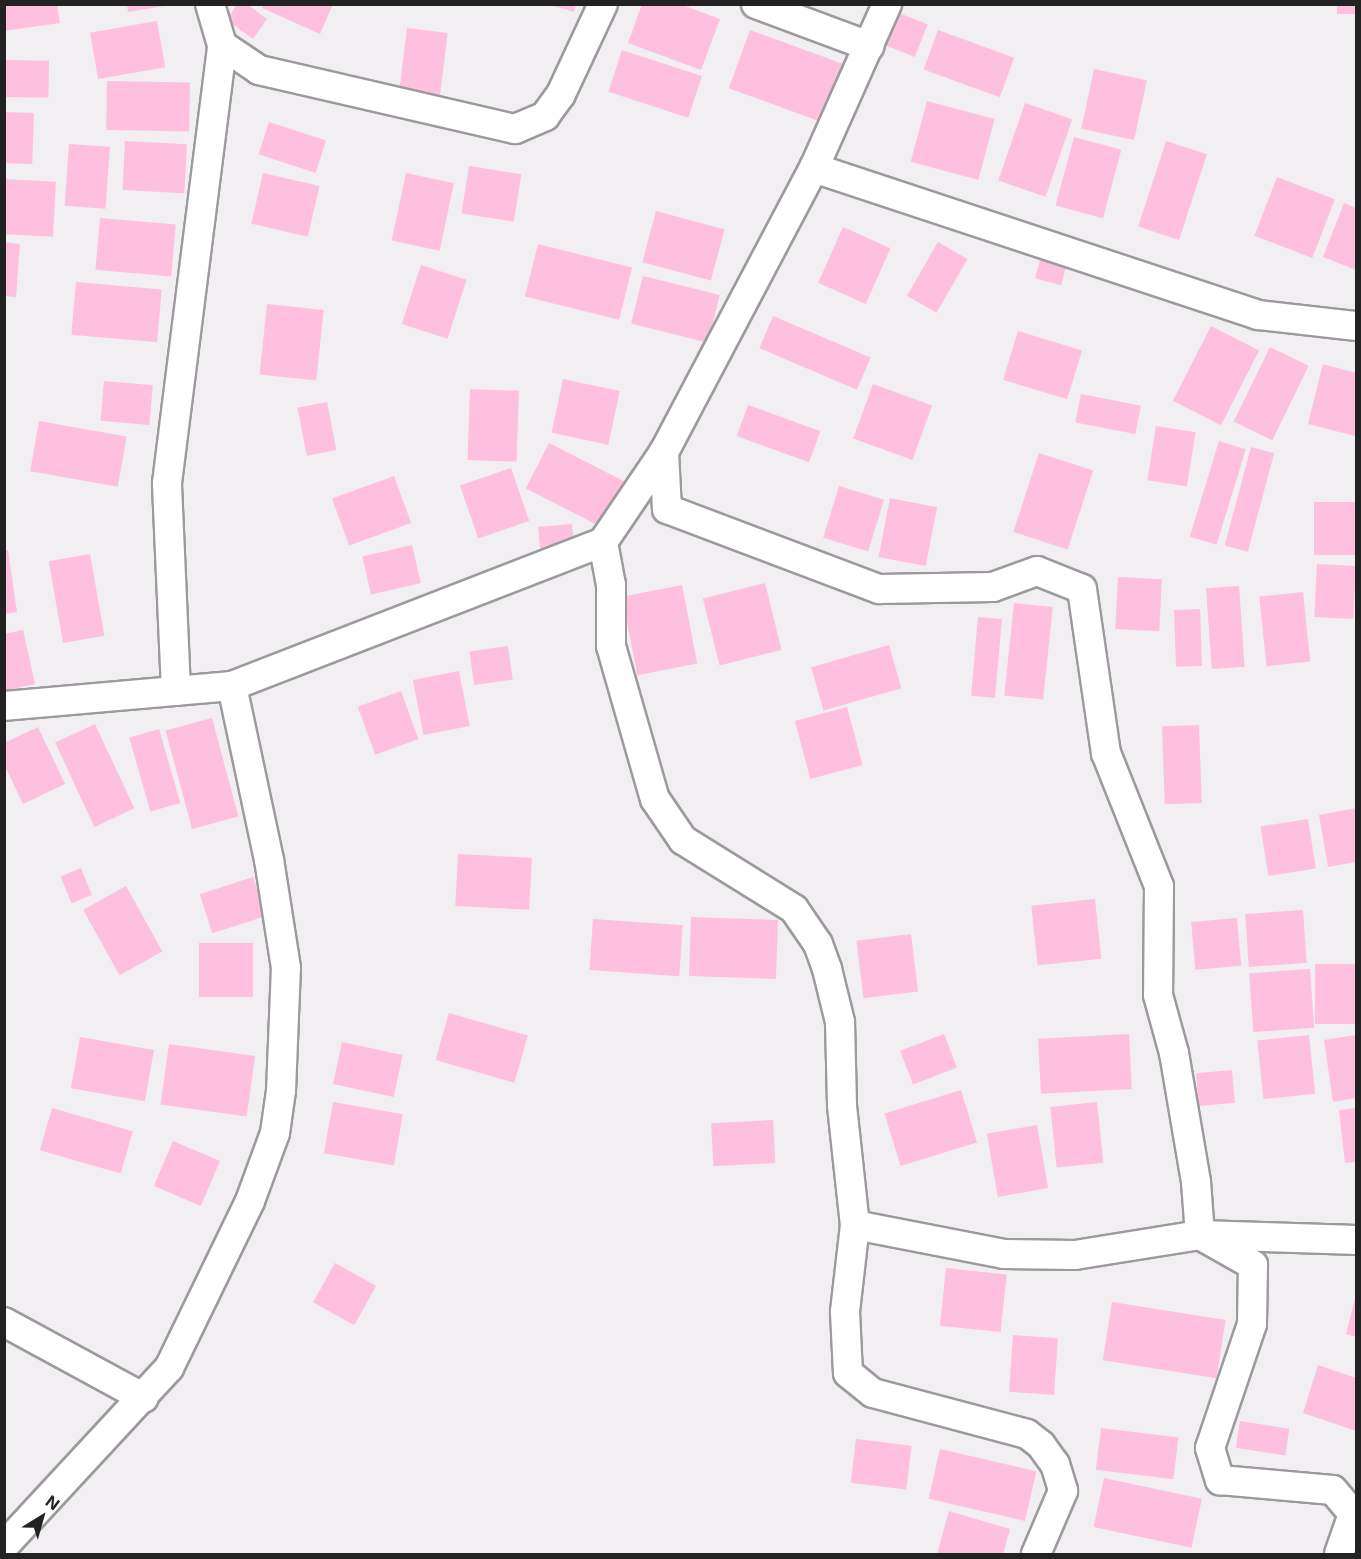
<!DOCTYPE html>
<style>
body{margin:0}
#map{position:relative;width:1361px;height:1559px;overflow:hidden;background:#f1eff1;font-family:Inter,sans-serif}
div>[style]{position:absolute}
.building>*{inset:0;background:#fec0de;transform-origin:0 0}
.roads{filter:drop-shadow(2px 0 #9d9a9d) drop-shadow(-2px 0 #9d9a9d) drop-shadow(0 2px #9d9a9d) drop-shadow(0 -2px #9d9a9d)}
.street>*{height:28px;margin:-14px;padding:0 14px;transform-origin:14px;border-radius:14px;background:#fff}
span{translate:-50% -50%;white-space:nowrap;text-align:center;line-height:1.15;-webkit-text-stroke:4.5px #fffcff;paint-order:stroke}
.frame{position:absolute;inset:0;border:6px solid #232223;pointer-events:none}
.north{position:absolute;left:12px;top:1487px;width:60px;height:60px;-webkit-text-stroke:4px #fffcff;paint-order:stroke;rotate:37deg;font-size:16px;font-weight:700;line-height:24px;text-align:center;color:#232223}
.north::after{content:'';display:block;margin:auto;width:21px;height:27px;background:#232223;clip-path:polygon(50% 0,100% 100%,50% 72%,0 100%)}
</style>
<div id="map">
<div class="building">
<div style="clip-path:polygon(4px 4px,57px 4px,60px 23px,4px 31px)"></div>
<div style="clip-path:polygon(127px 4px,164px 4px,164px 6px,128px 12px)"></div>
<div style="clip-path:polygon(237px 4px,247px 4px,267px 19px,253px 39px,227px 20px)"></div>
<div style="clip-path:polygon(263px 4px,333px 4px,320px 34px,262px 8px)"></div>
<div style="clip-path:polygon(642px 4px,680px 4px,720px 19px,701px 70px,628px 43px)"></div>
<div style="left:1337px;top:4px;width:19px;height:10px"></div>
<div style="clip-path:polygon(551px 5px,576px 5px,574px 12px)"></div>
<div style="left:899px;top:13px;width:31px;height:35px;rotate:22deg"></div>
<div style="left:157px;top:21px;width:47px;height:68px;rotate:80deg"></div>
<div style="left:407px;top:28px;width:41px;height:63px;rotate:7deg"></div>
<div style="left:750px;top:30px;width:100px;height:62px;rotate:20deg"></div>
<div style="left:938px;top:30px;width:81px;height:42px;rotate:20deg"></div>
<div style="left:622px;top:50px;width:84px;height:44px;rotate:18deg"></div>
<div style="left:4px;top:60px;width:45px;height:37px;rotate:1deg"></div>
<div style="left:1094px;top:69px;width:54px;height:61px;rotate:12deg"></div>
<div style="left:107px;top:81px;width:83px;height:49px;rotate:1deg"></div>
<div style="left:927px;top:101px;width:70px;height:63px;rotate:15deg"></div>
<div style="left:1025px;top:103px;width:50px;height:82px;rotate:19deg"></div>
<div style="left:4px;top:112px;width:30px;height:51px;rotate:2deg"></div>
<div style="left:269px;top:122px;width:60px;height:34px;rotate:18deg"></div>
<div style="left:1074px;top:137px;width:49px;height:71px;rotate:15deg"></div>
<div style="left:125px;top:141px;width:62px;height:49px;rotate:3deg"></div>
<div style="left:1166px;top:141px;width:43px;height:90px;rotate:18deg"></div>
<div style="left:69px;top:144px;width:41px;height:62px;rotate:4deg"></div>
<div style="left:469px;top:166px;width:53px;height:48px;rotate:9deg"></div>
<div style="left:263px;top:173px;width:58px;height:52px;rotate:13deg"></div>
<div style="left:406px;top:173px;width:49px;height:69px;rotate:12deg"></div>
<div style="left:1277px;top:177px;width:62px;height:63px;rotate:21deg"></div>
<div style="left:4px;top:179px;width:52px;height:55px;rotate:3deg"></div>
<div style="clip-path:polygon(1344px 203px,1356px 208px,1356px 270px,1323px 257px)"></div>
<div style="left:656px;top:211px;width:71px;height:53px;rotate:15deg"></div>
<div style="left:100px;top:218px;width:76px;height:52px;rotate:5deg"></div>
<div style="left:843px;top:227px;width:52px;height:61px;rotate:24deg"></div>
<div style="clip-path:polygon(4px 242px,20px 244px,16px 297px,4px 296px)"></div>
<div style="left:938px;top:242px;width:34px;height:62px;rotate:30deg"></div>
<div style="left:538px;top:244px;width:97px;height:54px;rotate:14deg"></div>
<div style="left:1041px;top:256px;width:27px;height:23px;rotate:15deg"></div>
<div style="left:421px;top:265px;width:48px;height:62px;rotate:18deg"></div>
<div style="left:643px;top:276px;width:79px;height:49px;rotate:14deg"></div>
<div style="left:76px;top:282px;width:86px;height:53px;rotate:5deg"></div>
<div style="left:267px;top:304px;width:57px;height:71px;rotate:6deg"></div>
<div style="left:773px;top:316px;width:106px;height:35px;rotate:23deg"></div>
<div style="left:1211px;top:326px;width:54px;height:84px;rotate:27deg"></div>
<div style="left:1018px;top:331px;width:67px;height:51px;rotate:17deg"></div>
<div style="left:1270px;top:347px;width:43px;height:83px;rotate:26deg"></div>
<div style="clip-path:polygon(1323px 364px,1356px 373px,1355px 436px,1308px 424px)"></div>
<div style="left:563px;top:379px;width:58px;height:55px;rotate:12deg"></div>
<div style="left:104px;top:381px;width:49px;height:40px;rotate:5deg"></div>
<div style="left:873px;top:384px;width:63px;height:58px;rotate:20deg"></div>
<div style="left:470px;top:389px;width:49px;height:71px;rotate:2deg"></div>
<div style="left:1081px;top:394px;width:61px;height:29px;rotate:11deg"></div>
<div style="left:327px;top:402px;width:49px;height:30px;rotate:79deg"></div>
<div style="left:748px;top:405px;width:77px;height:33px;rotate:20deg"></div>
<div style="left:39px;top:421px;width:89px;height:51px;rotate:10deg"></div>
<div style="left:1156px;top:426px;width:40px;height:55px;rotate:9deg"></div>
<div style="left:1219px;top:441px;width:28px;height:100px;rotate:17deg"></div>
<div style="left:549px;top:443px;width:88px;height:51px;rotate:27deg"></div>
<div style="left:1251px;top:447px;width:24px;height:102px;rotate:15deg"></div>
<div style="left:1039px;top:453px;width:57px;height:83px;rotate:18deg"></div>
<div style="left:511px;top:468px;width:56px;height:54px;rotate:71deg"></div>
<div style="left:394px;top:476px;width:50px;height:66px;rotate:70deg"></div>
<div style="left:839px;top:486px;width:47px;height:54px;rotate:17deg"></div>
<div style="left:890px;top:498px;width:48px;height:60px;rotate:11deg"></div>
<div style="left:1314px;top:502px;width:42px;height:53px"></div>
<div style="left:572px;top:524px;width:25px;height:34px;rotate:85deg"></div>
<div style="left:412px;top:545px;width:39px;height:51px;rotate:77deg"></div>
<div style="clip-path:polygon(4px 550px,8px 550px,17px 612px,4px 614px)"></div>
<div style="left:90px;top:554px;width:83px;height:42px;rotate:80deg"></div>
<div style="left:1317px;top:564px;width:39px;height:53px;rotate:3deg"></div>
<div style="left:1118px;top:577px;width:44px;height:52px;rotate:3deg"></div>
<div style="left:765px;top:583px;width:69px;height:64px;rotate:76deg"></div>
<div style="left:682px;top:585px;width:80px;height:61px;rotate:79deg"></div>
<div style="left:1239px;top:586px;width:81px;height:33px;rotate:86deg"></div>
<div style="left:1303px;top:592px;width:70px;height:44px;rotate:84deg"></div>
<div style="left:1014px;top:603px;width:39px;height:93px;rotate:6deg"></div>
<div style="left:1200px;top:609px;width:57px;height:26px;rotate:88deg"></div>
<div style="left:978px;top:617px;width:24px;height:79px;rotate:5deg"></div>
<div style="clip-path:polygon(23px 630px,35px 684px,4px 691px,4px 634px)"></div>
<div style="left:889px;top:645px;width:45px;height:81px;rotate:74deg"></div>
<div style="left:508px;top:646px;width:34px;height:39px;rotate:82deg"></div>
<div style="left:459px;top:671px;width:56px;height:47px;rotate:79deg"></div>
<div style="left:401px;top:691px;width:51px;height:46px;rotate:70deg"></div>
<div style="left:847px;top:707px;width:60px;height:54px;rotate:75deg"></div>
<div style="left:212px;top:718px;width:102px;height:48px;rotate:75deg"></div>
<div style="left:95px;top:724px;width:93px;height:44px;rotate:65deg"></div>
<div style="left:1199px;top:725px;width:78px;height:37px;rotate:88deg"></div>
<div style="clip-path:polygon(38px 727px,65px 784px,23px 804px,4px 764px,4px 743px)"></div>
<div style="left:159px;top:729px;width:77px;height:31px;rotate:74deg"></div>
<div style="clip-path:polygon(1356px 808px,1356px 862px,1328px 867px,1319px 815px)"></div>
<div style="left:1308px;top:819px;width:50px;height:48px;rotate:81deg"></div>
<div style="left:458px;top:854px;width:74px;height:52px;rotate:3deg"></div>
<div style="left:81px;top:868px;width:29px;height:22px;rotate:68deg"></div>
<div style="left:253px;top:877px;width:41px;height:56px;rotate:72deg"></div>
<div style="left:126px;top:886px;width:75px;height:49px;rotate:61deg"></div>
<div style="left:1095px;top:899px;width:60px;height:64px;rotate:84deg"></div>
<div style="left:1303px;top:910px;width:53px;height:58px;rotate:86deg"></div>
<div style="left:691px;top:917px;width:87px;height:59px;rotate:2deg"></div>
<div style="left:1237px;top:918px;width:48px;height:46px;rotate:85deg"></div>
<div style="left:593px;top:919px;width:90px;height:51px;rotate:4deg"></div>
<div style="left:911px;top:934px;width:58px;height:55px;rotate:83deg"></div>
<div style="left:199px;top:943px;width:54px;height:54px"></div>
<div style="left:1356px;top:964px;width:60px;height:41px;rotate:90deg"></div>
<div style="left:1310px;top:969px;width:59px;height:61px;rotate:86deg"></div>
<div style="left:449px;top:1013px;width:82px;height:49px;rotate:16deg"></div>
<div style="left:944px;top:1034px;width:36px;height:47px;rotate:69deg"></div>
<div style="left:1129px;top:1034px;width:55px;height:91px;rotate:87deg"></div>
<div style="left:1309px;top:1035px;width:59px;height:52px;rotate:84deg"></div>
<div style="clip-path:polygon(1356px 1035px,1356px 1098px,1333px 1102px,1324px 1040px)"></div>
<div style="left:80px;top:1037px;width:75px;height:52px;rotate:10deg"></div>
<div style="left:342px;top:1042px;width:62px;height:43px;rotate:12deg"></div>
<div style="left:169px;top:1044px;width:87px;height:61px;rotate:8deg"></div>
<div style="left:1232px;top:1070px;width:33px;height:36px;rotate:85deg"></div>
<div style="left:961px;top:1090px;width:55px;height:80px;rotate:73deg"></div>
<div style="left:333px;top:1102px;width:71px;height:52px;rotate:10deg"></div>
<div style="left:1097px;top:1102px;width:61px;height:47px;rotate:84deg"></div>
<div style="left:52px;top:1108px;width:84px;height:44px;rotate:16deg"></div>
<div style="clip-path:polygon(1356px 1108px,1356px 1162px,1345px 1163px,1339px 1110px)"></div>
<div style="left:773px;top:1120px;width:43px;height:62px;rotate:87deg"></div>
<div style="left:1037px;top:1125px;width:64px;height:51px;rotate:80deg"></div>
<div style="left:173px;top:1141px;width:51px;height:49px;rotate:23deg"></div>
<div style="left:335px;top:1263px;width:47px;height:45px;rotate:29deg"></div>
<div style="left:946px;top:1268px;width:61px;height:58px;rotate:6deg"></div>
<div style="clip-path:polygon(1356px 1294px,1356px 1337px,1346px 1334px)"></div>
<div style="left:1112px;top:1302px;width:115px;height:59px;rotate:9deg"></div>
<div style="left:1013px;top:1335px;width:45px;height:57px;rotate:4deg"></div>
<div style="clip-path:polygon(1318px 1365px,1356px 1378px,1356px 1431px,1303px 1413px)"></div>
<div style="left:1240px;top:1421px;width:50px;height:27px;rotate:9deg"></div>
<div style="left:1101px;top:1428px;width:78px;height:42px;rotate:7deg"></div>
<div style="left:856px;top:1439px;width:56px;height:44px;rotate:7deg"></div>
<div style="left:940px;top:1449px;width:99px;height:51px;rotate:13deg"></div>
<div style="left:1104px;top:1478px;width:100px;height:50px;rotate:12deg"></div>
<div style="clip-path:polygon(949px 1511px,1010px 1529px,1003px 1554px,937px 1554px)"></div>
</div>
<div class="roads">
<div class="street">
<div style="left:210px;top:4px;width:43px;rotate:73.7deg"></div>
<div style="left:222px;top:45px;width:45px;rotate:34deg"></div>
<div style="left:259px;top:70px;width:263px;rotate:13deg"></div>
<div style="left:515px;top:129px;width:33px;rotate:-23deg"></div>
<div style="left:545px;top:116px;width:27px;rotate:-54deg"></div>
<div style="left:561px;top:94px;width:99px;rotate:-65deg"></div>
<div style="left:756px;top:4px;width:121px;rotate:20.4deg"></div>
<div style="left:814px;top:168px;width:468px;rotate:18.3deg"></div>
<div style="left:1258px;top:315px;width:99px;rotate:6.4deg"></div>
<div style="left:664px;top:452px;width:57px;rotate:87deg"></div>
<div style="left:667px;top:509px;width:227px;rotate:20.7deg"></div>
<div style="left:879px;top:589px;width:114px;rotate:-1deg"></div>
<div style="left:993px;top:587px;width:47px;rotate:-20deg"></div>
<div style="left:1037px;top:571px;width:48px;rotate:21.8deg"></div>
<div style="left:1082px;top:589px;width:166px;rotate:81.7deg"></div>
<div style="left:1106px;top:753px;width:143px;rotate:68.3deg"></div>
<div style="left:1159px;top:886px;width:109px;rotate:90.5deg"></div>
<div style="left:1158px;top:995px;width:60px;rotate:74.6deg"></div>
<div style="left:1174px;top:1053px;width:131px;rotate:80.3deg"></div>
<div style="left:1196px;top:1182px;width:53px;rotate:85.7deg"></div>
<div style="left:1200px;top:1235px;width:61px;rotate:29.5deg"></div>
<div style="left:1253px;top:1265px;width:59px;rotate:91deg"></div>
<div style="left:1252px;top:1324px;width:131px;rotate:108.7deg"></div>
<div style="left:1210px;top:1448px;width:34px;rotate:73deg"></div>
<div style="left:1220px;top:1480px;width:113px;rotate:5.1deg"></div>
<div style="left:1333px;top:1490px;width:31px;rotate:50deg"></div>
<div style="left:1353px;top:1514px;width:42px;rotate:109.3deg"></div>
<div style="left:603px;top:542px;width:44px;rotate:79.5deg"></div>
<div style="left:611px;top:585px;width:61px;rotate:90deg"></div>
<div style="left:611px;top:646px;width:159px;rotate:74deg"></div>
<div style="left:655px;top:799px;width:50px;rotate:55.7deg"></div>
<div style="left:683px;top:840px;width:131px;rotate:31.9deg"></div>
<div style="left:794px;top:909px;width:42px;rotate:55.6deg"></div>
<div style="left:818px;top:944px;width:27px;rotate:70deg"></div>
<div style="left:827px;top:969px;width:55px;rotate:76.2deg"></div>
<div style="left:840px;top:1022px;width:84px;rotate:88.6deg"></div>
<div style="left:842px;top:1106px;width:120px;rotate:83.8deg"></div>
<div style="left:855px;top:1225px;width:88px;rotate:96.6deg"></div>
<div style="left:845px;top:1312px;width:61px;rotate:87.2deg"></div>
<div style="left:848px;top:1373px;width:32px;rotate:39deg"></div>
<div style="left:873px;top:1393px;width:159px;rotate:14.9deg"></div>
<div style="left:1027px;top:1434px;width:18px;rotate:38deg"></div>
<div style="left:1041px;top:1445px;width:24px;rotate:54deg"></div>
<div style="left:1055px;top:1464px;width:28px;rotate:73deg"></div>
<div style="left:1063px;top:1491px;width:69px;rotate:113.2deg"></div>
<div style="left:176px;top:691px;width:208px;rotate:-92.5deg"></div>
<div style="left:167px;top:483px;width:441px;rotate:-82.8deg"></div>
<div style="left:4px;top:706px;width:229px;rotate:-5deg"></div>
<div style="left:232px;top:686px;width:398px;rotate:-21.2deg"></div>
<div style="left:603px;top:542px;width:109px;rotate:-55.9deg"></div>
<div style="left:664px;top:452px;width:321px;rotate:-62.2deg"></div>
<div style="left:814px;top:168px;width:180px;rotate:-66deg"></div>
<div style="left:855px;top:1225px;width:152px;rotate:11deg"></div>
<div style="left:1004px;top:1254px;width:71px;rotate:0.8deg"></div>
<div style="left:1075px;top:1255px;width:127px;rotate:-9.1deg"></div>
<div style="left:1200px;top:1235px;width:156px;rotate:1.8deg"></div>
<div style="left:4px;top:1322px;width:159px;rotate:28.5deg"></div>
<div style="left:4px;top:1546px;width:243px;rotate:-47.2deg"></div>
<div style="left:169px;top:1368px;width:186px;rotate:-64.1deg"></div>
<div style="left:250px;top:1201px;width:72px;rotate:-69.8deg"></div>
<div style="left:275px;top:1133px;width:42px;rotate:-81.9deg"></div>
<div style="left:281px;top:1091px;width:123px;rotate:-87.7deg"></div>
<div style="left:286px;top:968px;width:109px;rotate:-98.9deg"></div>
<div style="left:269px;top:860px;width:178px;rotate:-102deg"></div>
</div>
</div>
<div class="frame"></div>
<div class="north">N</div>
</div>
